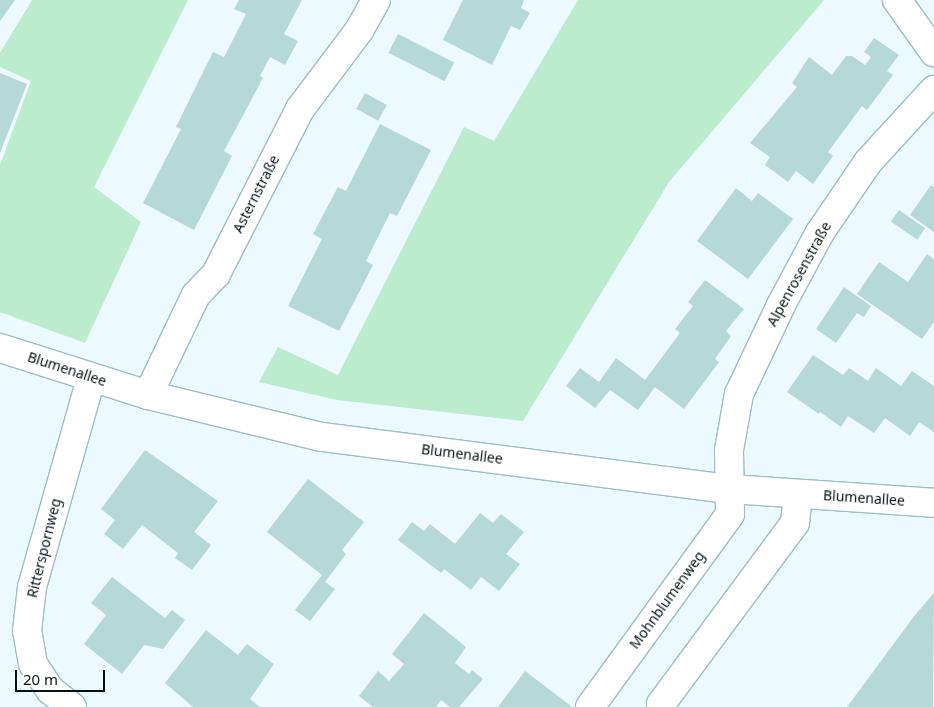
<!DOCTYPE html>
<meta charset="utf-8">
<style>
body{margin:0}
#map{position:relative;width:934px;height:707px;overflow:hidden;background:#ecf9ff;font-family:"Noto Sans",sans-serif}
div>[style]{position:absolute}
.green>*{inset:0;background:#bcecce}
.building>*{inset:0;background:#b5d9d6;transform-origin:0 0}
.roads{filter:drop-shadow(1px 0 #9dbdc9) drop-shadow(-1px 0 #9dbdc9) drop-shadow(0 1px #9dbdc9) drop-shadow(0 -1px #9dbdc9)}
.minor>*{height:28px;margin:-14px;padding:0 14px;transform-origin:14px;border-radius:14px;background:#fff}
span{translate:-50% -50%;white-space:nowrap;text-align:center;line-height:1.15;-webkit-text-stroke:4px #fff;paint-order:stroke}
.street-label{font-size:14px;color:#061115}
.scale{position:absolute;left:15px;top:670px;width:90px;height:22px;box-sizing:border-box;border:2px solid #061115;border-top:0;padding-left:6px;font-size:15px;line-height:18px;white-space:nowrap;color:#061115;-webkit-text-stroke:4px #fff;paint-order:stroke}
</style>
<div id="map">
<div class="green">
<div style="clip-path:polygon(32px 0,188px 0,94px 187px,141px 222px,85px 343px,0 312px,0 165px,31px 81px,0 67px,0 53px)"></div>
<div style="clip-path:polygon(578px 0,824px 0,669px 182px,523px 421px,337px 400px,259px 382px,278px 347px,338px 375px,464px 127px,494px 141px)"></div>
</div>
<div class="building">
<div style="clip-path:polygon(0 0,15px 0,0 21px)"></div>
<div style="clip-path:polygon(239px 0,302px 0,284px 34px,298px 41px,285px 65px,270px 57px,260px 76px,263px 78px,224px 151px,232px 156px,194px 230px,143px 203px,181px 129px,176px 127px,213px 52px,224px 57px,246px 14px,234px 9px)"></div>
<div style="clip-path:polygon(463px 0,524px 0,521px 8px,530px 13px,520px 30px,511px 26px,492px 65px,443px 40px)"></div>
<div style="left:398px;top:34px;width:63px;height:21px;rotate:27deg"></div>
<div style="clip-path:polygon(874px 38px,899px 55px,887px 71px,893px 75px,867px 110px,862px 106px,828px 152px,833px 156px,813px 184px,796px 171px,788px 182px,765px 165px,770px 157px,750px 143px,797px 87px,792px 83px,809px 57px,832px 75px,846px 56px,852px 56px,865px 65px,871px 57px,864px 52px)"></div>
<div style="clip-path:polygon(0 73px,27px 84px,0 153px)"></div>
<div style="left:365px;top:93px;width:25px;height:18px;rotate:29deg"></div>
<div style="clip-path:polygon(380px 124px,431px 150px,397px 216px,390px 213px,366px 261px,373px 265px,339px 331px,288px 306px,322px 239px,313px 234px,338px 187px,346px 191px)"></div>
<div style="clip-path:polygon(931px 185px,934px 187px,934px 232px,910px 215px)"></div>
<div style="clip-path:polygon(736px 188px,752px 201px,758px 193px,793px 219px,748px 279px,697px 241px)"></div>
<div style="left:899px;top:210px;width:32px;height:14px;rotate:35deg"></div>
<div style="clip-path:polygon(927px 254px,934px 259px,934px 322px,922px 339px,857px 294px,879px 262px,908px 282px)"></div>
<div style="clip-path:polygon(705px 280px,744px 309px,726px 331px,731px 336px,715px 359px,719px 362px,684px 409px,655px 387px,638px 410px,610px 390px,595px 408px,566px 386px,580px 368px,599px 382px,616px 358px,645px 380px,680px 333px,675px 329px,693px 306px,688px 302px)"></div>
<div style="clip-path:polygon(844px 287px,871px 306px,864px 317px,857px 313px,836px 343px,816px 329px)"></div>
<div style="clip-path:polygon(813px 355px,843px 375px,849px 368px,868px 381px,876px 368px,901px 386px,912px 371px,934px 386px,934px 432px,919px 422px,910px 436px,885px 418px,874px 433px,848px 416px,841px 427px,820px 412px,819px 414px,787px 392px)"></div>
<div style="clip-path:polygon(145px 450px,218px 501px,194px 532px,211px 545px,192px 570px,175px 558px,178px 553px,142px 525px,123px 549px,104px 534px,115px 520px,101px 509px)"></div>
<div style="clip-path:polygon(308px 479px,364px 522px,342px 550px,346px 554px,325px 582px,335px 589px,310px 621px,295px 610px,322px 575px,267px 532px)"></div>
<div style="clip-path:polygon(480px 513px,493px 523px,501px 514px,524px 532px,506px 554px,520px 564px,499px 591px,481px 577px,471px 590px,444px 569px,441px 573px,398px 540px,412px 522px,424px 531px,430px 524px,455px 544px)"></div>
<div style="clip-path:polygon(112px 577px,165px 618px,172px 610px,185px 620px,163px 649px,144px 645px,122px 674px,84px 644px,106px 615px,91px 603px)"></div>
<div style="clip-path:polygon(934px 593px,933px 707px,847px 707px,915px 615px)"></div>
<div style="clip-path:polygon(424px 613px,466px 647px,455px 663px,469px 674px,472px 670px,483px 679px,459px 707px,450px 707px,441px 700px,436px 707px,373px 707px,359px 696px,378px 671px,389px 681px,404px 664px,392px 654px)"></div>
<div style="clip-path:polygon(206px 630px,238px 655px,247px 644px,274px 664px,250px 699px,260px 707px,193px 707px,165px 683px)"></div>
<div style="clip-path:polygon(525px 671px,571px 706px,570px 707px,498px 707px)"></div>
</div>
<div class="roads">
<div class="minor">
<div style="left:897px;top:0;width:64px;rotate:54.6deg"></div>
<div style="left:0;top:348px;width:155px;rotate:17.6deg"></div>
<div style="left:148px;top:395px;width:179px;rotate:13.6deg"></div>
<div style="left:322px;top:437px;width:411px;rotate:7.3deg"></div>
<div style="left:730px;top:489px;width:204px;rotate:3.9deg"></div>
<div style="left:148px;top:395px;width:111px;rotate:-64.4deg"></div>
<div style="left:196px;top:295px;width:29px;rotate:-46deg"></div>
<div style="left:216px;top:274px;width:185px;rotate:-63deg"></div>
<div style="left:300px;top:109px;width:100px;rotate:-53.1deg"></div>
<div style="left:360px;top:29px;width:33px;rotate:-61deg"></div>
<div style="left:72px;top:707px;width:28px;rotate:-142deg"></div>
<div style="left:50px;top:690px;width:31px;rotate:-123deg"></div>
<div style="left:33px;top:664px;width:34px;rotate:-100deg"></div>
<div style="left:27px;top:631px;width:44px;rotate:-83.5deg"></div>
<div style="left:32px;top:587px;width:217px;rotate:-74.2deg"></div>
<div style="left:590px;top:707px;width:238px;rotate:-54deg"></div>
<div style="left:730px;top:514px;width:64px;rotate:-90.9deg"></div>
<div style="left:729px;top:450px;width:57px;rotate:-79.9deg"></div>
<div style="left:739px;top:394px;width:98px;rotate:-64.7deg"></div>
<div style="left:781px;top:305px;width:81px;rotate:-61.8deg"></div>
<div style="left:819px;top:234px;width:87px;rotate:-55.8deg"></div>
<div style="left:868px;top:162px;width:98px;rotate:-47.5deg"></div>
<div style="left:662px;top:707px;width:3px;rotate:-108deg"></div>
<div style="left:661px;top:704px;width:225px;rotate:-53.5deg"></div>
<div style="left:795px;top:523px;width:29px;rotate:-84deg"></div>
</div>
</div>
<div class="street-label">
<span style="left:256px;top:194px;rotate:-63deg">Asternstraße</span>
<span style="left:799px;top:274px;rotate:-61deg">Alpenrosenstraße</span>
<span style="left:67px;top:369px;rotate:18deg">Blumenallee</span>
<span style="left:462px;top:454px;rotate:7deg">Blumenallee</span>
<span style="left:864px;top:498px;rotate:4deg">Blumenallee</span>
<span style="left:44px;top:548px;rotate:-76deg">Ritterspornweg</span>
<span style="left:667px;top:600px;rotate:-54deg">Mohnblumenweg</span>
</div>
<div class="scale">20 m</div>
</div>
